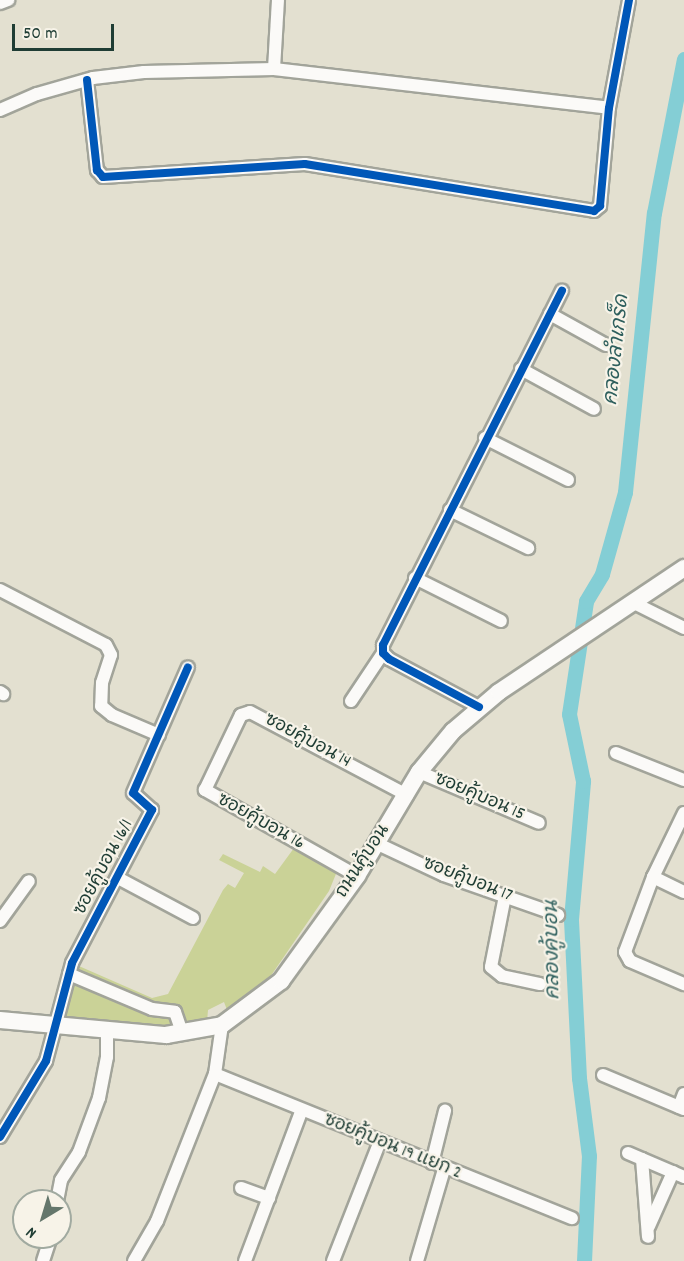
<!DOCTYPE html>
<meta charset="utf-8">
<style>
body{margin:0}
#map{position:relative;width:684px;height:1261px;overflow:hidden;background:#e3e0d0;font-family:Dekko,"Playpen Sans Thai",sans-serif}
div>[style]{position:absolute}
.green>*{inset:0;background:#cad297}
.canal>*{height:15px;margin:-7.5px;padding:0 7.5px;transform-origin:7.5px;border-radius:7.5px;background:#84ced5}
.roads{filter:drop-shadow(2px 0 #a2a49a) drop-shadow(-2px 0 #a2a49a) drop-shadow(0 2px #a2a49a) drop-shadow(0 -2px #a2a49a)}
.minor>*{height:12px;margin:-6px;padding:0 6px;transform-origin:6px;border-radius:6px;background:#fbfaf8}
.secondary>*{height:16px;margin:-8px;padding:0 8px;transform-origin:8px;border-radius:8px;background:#fbfaf8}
.cycleway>*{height:8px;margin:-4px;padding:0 4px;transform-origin:4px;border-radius:4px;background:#0057b8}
span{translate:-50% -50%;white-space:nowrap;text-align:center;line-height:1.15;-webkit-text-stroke:4.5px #f7f3e8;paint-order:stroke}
.street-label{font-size:18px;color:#1f3d34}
.water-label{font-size:20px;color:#2e5f5d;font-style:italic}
.north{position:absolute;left:12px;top:1189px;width:60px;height:60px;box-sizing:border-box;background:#f7f3e8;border:2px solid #a1aaa0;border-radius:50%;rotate:218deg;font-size:16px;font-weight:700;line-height:24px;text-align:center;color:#1f3d34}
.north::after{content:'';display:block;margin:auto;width:21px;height:27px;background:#64766b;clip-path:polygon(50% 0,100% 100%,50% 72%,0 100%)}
.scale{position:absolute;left:12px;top:24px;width:102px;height:27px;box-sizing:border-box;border:3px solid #1f3d34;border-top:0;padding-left:8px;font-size:18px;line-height:21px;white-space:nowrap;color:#1f3d34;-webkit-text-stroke:4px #f7f3e8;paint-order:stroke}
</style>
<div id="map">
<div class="green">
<div style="clip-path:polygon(294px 848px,338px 869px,329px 891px,270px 977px,229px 1015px,224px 1002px,208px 1010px,207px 1022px,160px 1030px,59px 1024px,72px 963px,152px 998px,168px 994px,223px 890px,228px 884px,235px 888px,244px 873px,219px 860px,223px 854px,260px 872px,263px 866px,275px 874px)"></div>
</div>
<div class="canal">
<div style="left:584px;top:1261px;width:105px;rotate:-87.3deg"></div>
<div style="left:589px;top:1156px;width:79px;rotate:-97.3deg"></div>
<div style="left:579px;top:1078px;width:159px;rotate:-92.9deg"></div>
<div style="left:571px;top:919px;width:139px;rotate:-85deg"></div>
<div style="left:583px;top:781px;width:68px;rotate:-101.8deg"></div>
<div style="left:569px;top:714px;width:114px;rotate:-81.4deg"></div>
<div style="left:586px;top:601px;width:31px;rotate:-59deg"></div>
<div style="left:602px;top:574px;width:85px;rotate:-74.3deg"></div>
<div style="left:625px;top:492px;width:281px;rotate:-84.1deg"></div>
<div style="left:654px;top:213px;width:157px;rotate:-79deg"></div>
</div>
<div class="roads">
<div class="minor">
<div style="left:0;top:3px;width:9px;rotate:-21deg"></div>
<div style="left:274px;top:69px;width:69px;rotate:-86.7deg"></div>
<div style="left:87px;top:80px;width:91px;rotate:83.7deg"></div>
<div style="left:97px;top:170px;width:9px;rotate:49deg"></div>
<div style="left:103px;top:177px;width:202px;rotate:-3.7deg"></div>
<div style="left:305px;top:164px;width:293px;rotate:9.2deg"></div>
<div style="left:594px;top:211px;width:8px;rotate:-40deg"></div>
<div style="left:600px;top:206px;width:98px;rotate:-84.8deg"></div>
<div style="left:609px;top:108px;width:110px;rotate:-79.5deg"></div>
<div style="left:0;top:110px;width:40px;rotate:-23.4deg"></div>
<div style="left:37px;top:94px;width:58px;rotate:-15.9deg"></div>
<div style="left:93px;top:78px;width:51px;rotate:-6.7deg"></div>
<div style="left:144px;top:72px;width:130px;rotate:-1.3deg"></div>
<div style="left:274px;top:69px;width:337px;rotate:6.6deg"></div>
<div style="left:550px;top:314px;width:64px;rotate:29deg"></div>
<div style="left:521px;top:369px;width:83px;rotate:28.7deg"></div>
<div style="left:485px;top:438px;width:93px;rotate:26.8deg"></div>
<div style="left:450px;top:510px;width:87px;rotate:26deg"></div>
<div style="left:415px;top:578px;width:96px;rotate:26.6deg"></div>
<div style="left:0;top:590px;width:119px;rotate:27.4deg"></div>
<div style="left:106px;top:645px;width:11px;rotate:63deg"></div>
<div style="left:111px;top:655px;width:29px;rotate:108deg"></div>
<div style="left:102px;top:683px;width:23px;rotate:92deg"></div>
<div style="left:101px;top:706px;width:14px;rotate:39deg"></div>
<div style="left:112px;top:715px;width:51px;rotate:23.1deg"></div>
<div style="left:632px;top:602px;width:58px;rotate:26.6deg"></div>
<div style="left:0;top:692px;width:4px;rotate:34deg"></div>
<div style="left:351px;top:701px;width:58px;rotate:-56.3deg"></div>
<div style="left:479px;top:707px;width:102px;rotate:-151.9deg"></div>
<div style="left:389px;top:659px;width:8px;rotate:-135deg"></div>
<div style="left:383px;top:653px;width:8px;rotate:-90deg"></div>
<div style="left:383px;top:645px;width:397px;rotate:-63.2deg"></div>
<div style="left:616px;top:753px;width:73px;rotate:21.7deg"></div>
<div style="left:419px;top:772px;width:130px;rotate:23deg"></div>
<div style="left:684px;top:813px;width:71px;rotate:115.8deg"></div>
<div style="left:653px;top:877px;width:80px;rotate:110.5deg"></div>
<div style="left:625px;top:952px;width:10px;rotate:61deg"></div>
<div style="left:630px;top:961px;width:59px;rotate:23.1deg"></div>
<div style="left:378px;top:844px;width:73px;rotate:25.2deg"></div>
<div style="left:444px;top:875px;width:121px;rotate:19.3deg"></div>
<div style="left:357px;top:876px;width:175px;rotate:-150.5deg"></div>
<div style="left:205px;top:790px;width:83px;rotate:-64.4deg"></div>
<div style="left:241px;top:715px;width:9px;rotate:-18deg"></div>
<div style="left:250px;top:712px;width:178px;rotate:27.9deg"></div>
<div style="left:653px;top:877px;width:34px;rotate:26deg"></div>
<div style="left:118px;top:878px;width:85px;rotate:28.1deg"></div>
<div style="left:505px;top:896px;width:72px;rotate:101.2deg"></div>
<div style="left:491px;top:967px;width:14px;rotate:39deg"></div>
<div style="left:502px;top:976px;width:39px;rotate:12deg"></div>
<div style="left:0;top:921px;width:49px;rotate:-54.1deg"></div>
<div style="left:69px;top:974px;width:90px;rotate:22.9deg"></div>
<div style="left:152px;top:1009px;width:23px;rotate:7deg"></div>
<div style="left:175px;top:1012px;width:21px;rotate:71deg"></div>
<div style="left:215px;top:1074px;width:385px;rotate:22deg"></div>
<div style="left:603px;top:1075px;width:88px;rotate:22.8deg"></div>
<div style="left:679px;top:1107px;width:14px;rotate:-69deg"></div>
<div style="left:0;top:1137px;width:89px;rotate:-58.8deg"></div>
<div style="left:46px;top:1061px;width:101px;rotate:-75.1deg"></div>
<div style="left:72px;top:963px;width:173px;rotate:-62.4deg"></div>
<div style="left:152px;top:810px;width:25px;rotate:-138deg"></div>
<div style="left:133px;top:793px;width:137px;rotate:-66.4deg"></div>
<div style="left:628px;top:1153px;width:61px;rotate:23.2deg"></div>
<div style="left:642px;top:1159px;width:78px;rotate:85.6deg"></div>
<div style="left:432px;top:1163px;width:54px;rotate:-76deg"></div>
<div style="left:241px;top:1188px;width:30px;rotate:20deg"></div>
<div style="left:57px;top:1201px;width:21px;rotate:-79deg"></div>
<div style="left:61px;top:1180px;width:33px;rotate:-57deg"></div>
<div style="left:79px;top:1152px;width:58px;rotate:-69.7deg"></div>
<div style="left:99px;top:1098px;width:42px;rotate:-79deg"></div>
<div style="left:107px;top:1057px;width:26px;rotate:-90deg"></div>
<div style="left:649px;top:1226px;width:59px;rotate:-66deg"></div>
<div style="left:43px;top:1261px;width:25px;rotate:-72deg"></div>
<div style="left:134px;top:1261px;width:46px;rotate:-60.1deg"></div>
<div style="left:157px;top:1221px;width:158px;rotate:-68.5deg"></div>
<div style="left:215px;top:1074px;width:49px;rotate:-81.9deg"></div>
<div style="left:245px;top:1261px;width:159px;rotate:-69.4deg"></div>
<div style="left:333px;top:1261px;width:129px;rotate:-68.6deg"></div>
<div style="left:417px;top:1261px;width:96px;rotate:-73.6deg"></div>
</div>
<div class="secondary">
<div style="left:0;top:1020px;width:167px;rotate:5.2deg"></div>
<div style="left:166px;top:1035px;width:57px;rotate:-10.1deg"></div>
<div style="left:222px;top:1025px;width:74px;rotate:-36.7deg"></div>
<div style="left:281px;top:981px;width:130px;rotate:-54.1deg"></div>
<div style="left:357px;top:876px;width:121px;rotate:-59.2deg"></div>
<div style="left:419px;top:772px;width:53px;rotate:-50.3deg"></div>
<div style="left:453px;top:731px;width:60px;rotate:-40.3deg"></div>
<div style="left:499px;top:692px;width:223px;rotate:-33.8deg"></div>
</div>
</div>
<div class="cycleway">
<div style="left:87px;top:80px;width:91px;rotate:83.7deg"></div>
<div style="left:97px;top:170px;width:9px;rotate:49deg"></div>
<div style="left:103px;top:177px;width:202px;rotate:-3.7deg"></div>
<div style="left:305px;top:164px;width:293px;rotate:9.2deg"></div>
<div style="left:594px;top:211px;width:8px;rotate:-40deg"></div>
<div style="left:600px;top:206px;width:98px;rotate:-84.8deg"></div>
<div style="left:609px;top:108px;width:110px;rotate:-79.5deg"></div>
<div style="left:479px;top:707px;width:102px;rotate:-151.9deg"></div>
<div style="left:389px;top:659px;width:8px;rotate:-135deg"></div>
<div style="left:383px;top:653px;width:8px;rotate:-90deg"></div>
<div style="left:383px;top:645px;width:397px;rotate:-63.2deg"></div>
<div style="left:0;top:1137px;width:89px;rotate:-58.8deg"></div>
<div style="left:46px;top:1061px;width:101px;rotate:-75.1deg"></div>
<div style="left:72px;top:963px;width:173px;rotate:-62.4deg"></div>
<div style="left:152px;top:810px;width:25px;rotate:-138deg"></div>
<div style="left:133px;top:793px;width:137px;rotate:-66.4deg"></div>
</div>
<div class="street-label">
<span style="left:307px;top:742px;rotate:28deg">ซอยคู้บอน 14</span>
<span style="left:479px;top:798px;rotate:23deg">ซอยคู้บอน 15</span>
<span style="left:260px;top:823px;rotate:29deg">ซอยคู้บอน 16</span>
<span style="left:364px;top:862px;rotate:-57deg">ถนนคู้บอน</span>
<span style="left:105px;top:868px;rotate:-62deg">ซอยคู้บอน 16/1</span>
<span style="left:467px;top:881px;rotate:21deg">ซอยคู้บอน 17</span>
<span style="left:392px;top:1148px;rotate:22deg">ซอยคู้บอน 19 แยก 2</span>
</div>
<div class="water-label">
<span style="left:618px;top:350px;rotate:-84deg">คลองลำเกร็ด</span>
<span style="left:554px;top:950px;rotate:-91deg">คลองคู้บอน</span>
</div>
<div class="north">N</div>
<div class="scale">50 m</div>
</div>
